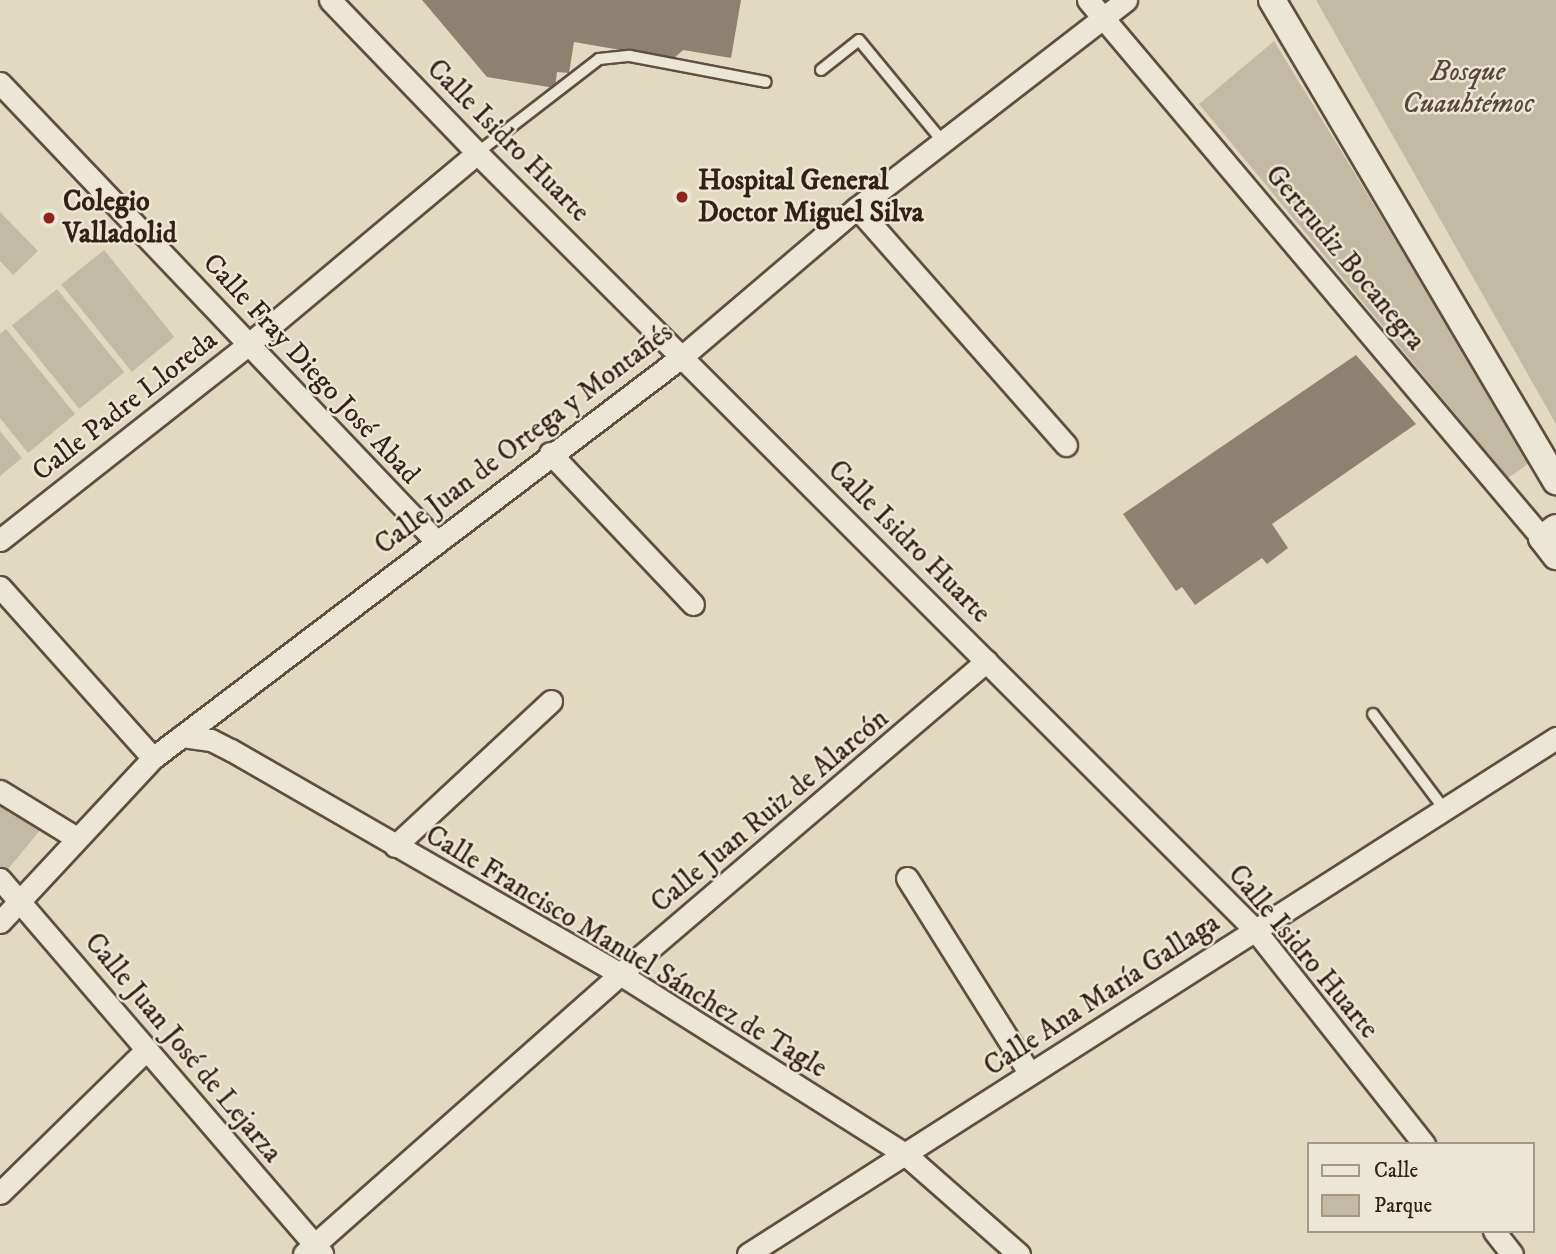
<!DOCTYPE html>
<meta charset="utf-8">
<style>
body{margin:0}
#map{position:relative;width:1556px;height:1254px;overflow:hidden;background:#e1d9c0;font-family:"IM FELL DW Pica",serif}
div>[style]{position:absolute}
.green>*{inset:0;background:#c3baa3;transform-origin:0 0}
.building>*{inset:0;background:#8d816f}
.roads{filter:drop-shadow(2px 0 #5e4f41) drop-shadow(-2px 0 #5e4f41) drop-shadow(0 2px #5e4f41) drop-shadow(0 -2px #5e4f41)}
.service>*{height:10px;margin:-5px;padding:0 5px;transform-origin:5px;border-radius:5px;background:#ece6d6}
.minor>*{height:21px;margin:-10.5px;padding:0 10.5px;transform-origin:10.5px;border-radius:10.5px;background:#ece6d6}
.tertiary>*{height:26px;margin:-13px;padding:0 13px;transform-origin:13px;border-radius:13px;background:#ece6d6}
.dots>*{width:19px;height:19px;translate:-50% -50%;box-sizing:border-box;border:4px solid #ece6d6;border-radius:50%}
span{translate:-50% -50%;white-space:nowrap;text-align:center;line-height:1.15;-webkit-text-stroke:5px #ece6d6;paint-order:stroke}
.park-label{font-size:28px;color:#57473a;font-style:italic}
.street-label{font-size:28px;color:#332117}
.poi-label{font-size:28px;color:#332117;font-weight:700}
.left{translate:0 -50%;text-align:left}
.legend{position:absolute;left:1307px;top:1142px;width:228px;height:91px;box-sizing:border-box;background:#ece6d6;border:2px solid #a2978a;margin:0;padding:9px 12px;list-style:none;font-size:21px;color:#332117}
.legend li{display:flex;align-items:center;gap:14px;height:35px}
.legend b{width:35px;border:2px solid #a2978a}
</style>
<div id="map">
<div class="green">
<div style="clip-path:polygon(1316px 0,1556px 0,1556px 424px)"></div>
<div style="clip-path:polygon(1274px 41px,1531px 462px,1508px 478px,1199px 104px)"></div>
<div style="clip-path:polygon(0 212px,38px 251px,13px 275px,0 261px)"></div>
<div style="left:104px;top:250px;width:112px;height:55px;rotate:51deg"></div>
<div style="left:57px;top:289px;width:107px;height:58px;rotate:51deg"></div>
<div style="clip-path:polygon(6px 329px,75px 414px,28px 453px,0 418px,0 334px)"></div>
<div style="clip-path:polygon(0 431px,22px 458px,0 476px)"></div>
<div style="clip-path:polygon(0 800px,42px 828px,8px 869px,0 868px)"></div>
</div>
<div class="building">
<div style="clip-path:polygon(422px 0,741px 0,731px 58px,683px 50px,673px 59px,574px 42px,569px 73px,557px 72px,555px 88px,487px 77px)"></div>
<div style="clip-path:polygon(1356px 355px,1416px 424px,1272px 524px,1288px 548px,1267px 564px,1262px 558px,1195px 605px,1182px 587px,1176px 591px,1123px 514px)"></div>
</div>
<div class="roads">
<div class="service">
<div style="left:821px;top:70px;width:48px;rotate:-38.3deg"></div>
<div style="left:859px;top:40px;width:132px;rotate:50.5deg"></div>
<div style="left:477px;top:153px;width:154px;rotate:-37.6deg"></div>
<div style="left:599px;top:59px;width:31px;rotate:-6deg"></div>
<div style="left:630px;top:56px;width:138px;rotate:10.8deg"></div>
<div style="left:1373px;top:714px;width:119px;rotate:53.2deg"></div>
</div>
<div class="minor">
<div style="left:330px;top:0;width:212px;rotate:46.1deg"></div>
<div style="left:477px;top:153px;width:1100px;rotate:44.96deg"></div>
<div style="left:1255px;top:930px;width:273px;rotate:51.7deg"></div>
<div style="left:1088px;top:0;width:704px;rotate:49.84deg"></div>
<div style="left:0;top:83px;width:632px;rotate:46.41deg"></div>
<div style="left:857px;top:208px;width:316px;rotate:48.6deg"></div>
<div style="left:550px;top:453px;width:208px;rotate:46.6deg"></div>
<div style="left:0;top:540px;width:318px;rotate:-38.2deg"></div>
<div style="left:250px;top:343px;width:296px;rotate:-39.9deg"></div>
<div style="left:0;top:587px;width:229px;rotate:48.2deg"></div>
<div style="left:182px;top:736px;width:29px;rotate:8deg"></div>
<div style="left:211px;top:740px;width:22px;rotate:27deg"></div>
<div style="left:231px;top:750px;width:449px;rotate:29.9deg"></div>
<div style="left:620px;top:974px;width:337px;rotate:32.3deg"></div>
<div style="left:905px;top:1154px;width:152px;rotate:41.3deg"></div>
<div style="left:0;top:791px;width:88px;rotate:31.5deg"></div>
<div style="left:395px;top:846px;width:213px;rotate:-42.9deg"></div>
<div style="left:907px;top:878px;width:231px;rotate:57.9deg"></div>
<div style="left:0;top:879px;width:494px;rotate:49.3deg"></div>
<div style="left:0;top:922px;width:224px;rotate:-47deg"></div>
<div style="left:153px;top:758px;width:667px;rotate:-37.2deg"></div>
<div style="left:684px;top:355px;width:227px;rotate:-40.4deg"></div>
<div style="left:857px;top:208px;width:340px;rotate:-37.7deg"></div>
<div style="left:0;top:1193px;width:204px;rotate:-44.4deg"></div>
<div style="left:1494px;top:1231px;width:29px;rotate:52deg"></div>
<div style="left:304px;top:1254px;width:422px;rotate:-41.5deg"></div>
<div style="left:620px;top:974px;width:482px;rotate:-40.5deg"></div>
<div style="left:748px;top:1254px;width:959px;rotate:-32.56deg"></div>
</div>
<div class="tertiary">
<div style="left:1272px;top:0;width:559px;rotate:59.44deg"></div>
<div style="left:1556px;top:528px;width:17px;rotate:144deg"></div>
<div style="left:1542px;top:538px;width:23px;rotate:52deg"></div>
</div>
</div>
<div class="dots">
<div style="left:682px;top:197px;background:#8f2418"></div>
<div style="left:49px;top:218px;background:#8f2418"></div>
</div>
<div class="park-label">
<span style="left:1468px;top:88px">Bosque<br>Cuauhtémoc</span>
</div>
<div class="street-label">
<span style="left:508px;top:141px;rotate:45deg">Calle Isidro Huarte</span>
<span style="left:1345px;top:258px;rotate:50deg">Gertrudiz Bocanegra</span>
<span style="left:311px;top:369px;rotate:47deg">Calle Fray Diego José Abad</span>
<span style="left:125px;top:406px;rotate:-38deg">Calle Padre Lloreda</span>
<span style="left:524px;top:439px;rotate:-37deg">Calle Juan de Ortega y Montañés</span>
<span style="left:909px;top:542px;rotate:45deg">Calle Isidro Huarte</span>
<span style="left:770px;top:811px;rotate:-40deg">Calle Juan Ruiz de Alarcón</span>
<span style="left:626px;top:952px;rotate:31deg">Calle Francisco Manuel Sánchez de Tagle</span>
<span style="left:1303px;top:952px;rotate:50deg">Calle Isidro Huarte</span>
<span style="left:1102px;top:995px;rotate:-33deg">Calle Ana María Gallaga</span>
<span style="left:183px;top:1048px;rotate:50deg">Calle Juan José de Lejarza</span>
</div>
<div class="poi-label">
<span class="left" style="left:698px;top:197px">Hospital General<br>Doctor Miguel Silva</span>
<span class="left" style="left:63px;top:218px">Colegio<br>Valladolid</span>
</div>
<ul class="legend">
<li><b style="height:9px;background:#ece6d6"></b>Calle</li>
<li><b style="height:19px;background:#c3baa3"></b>Parque</li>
</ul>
</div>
